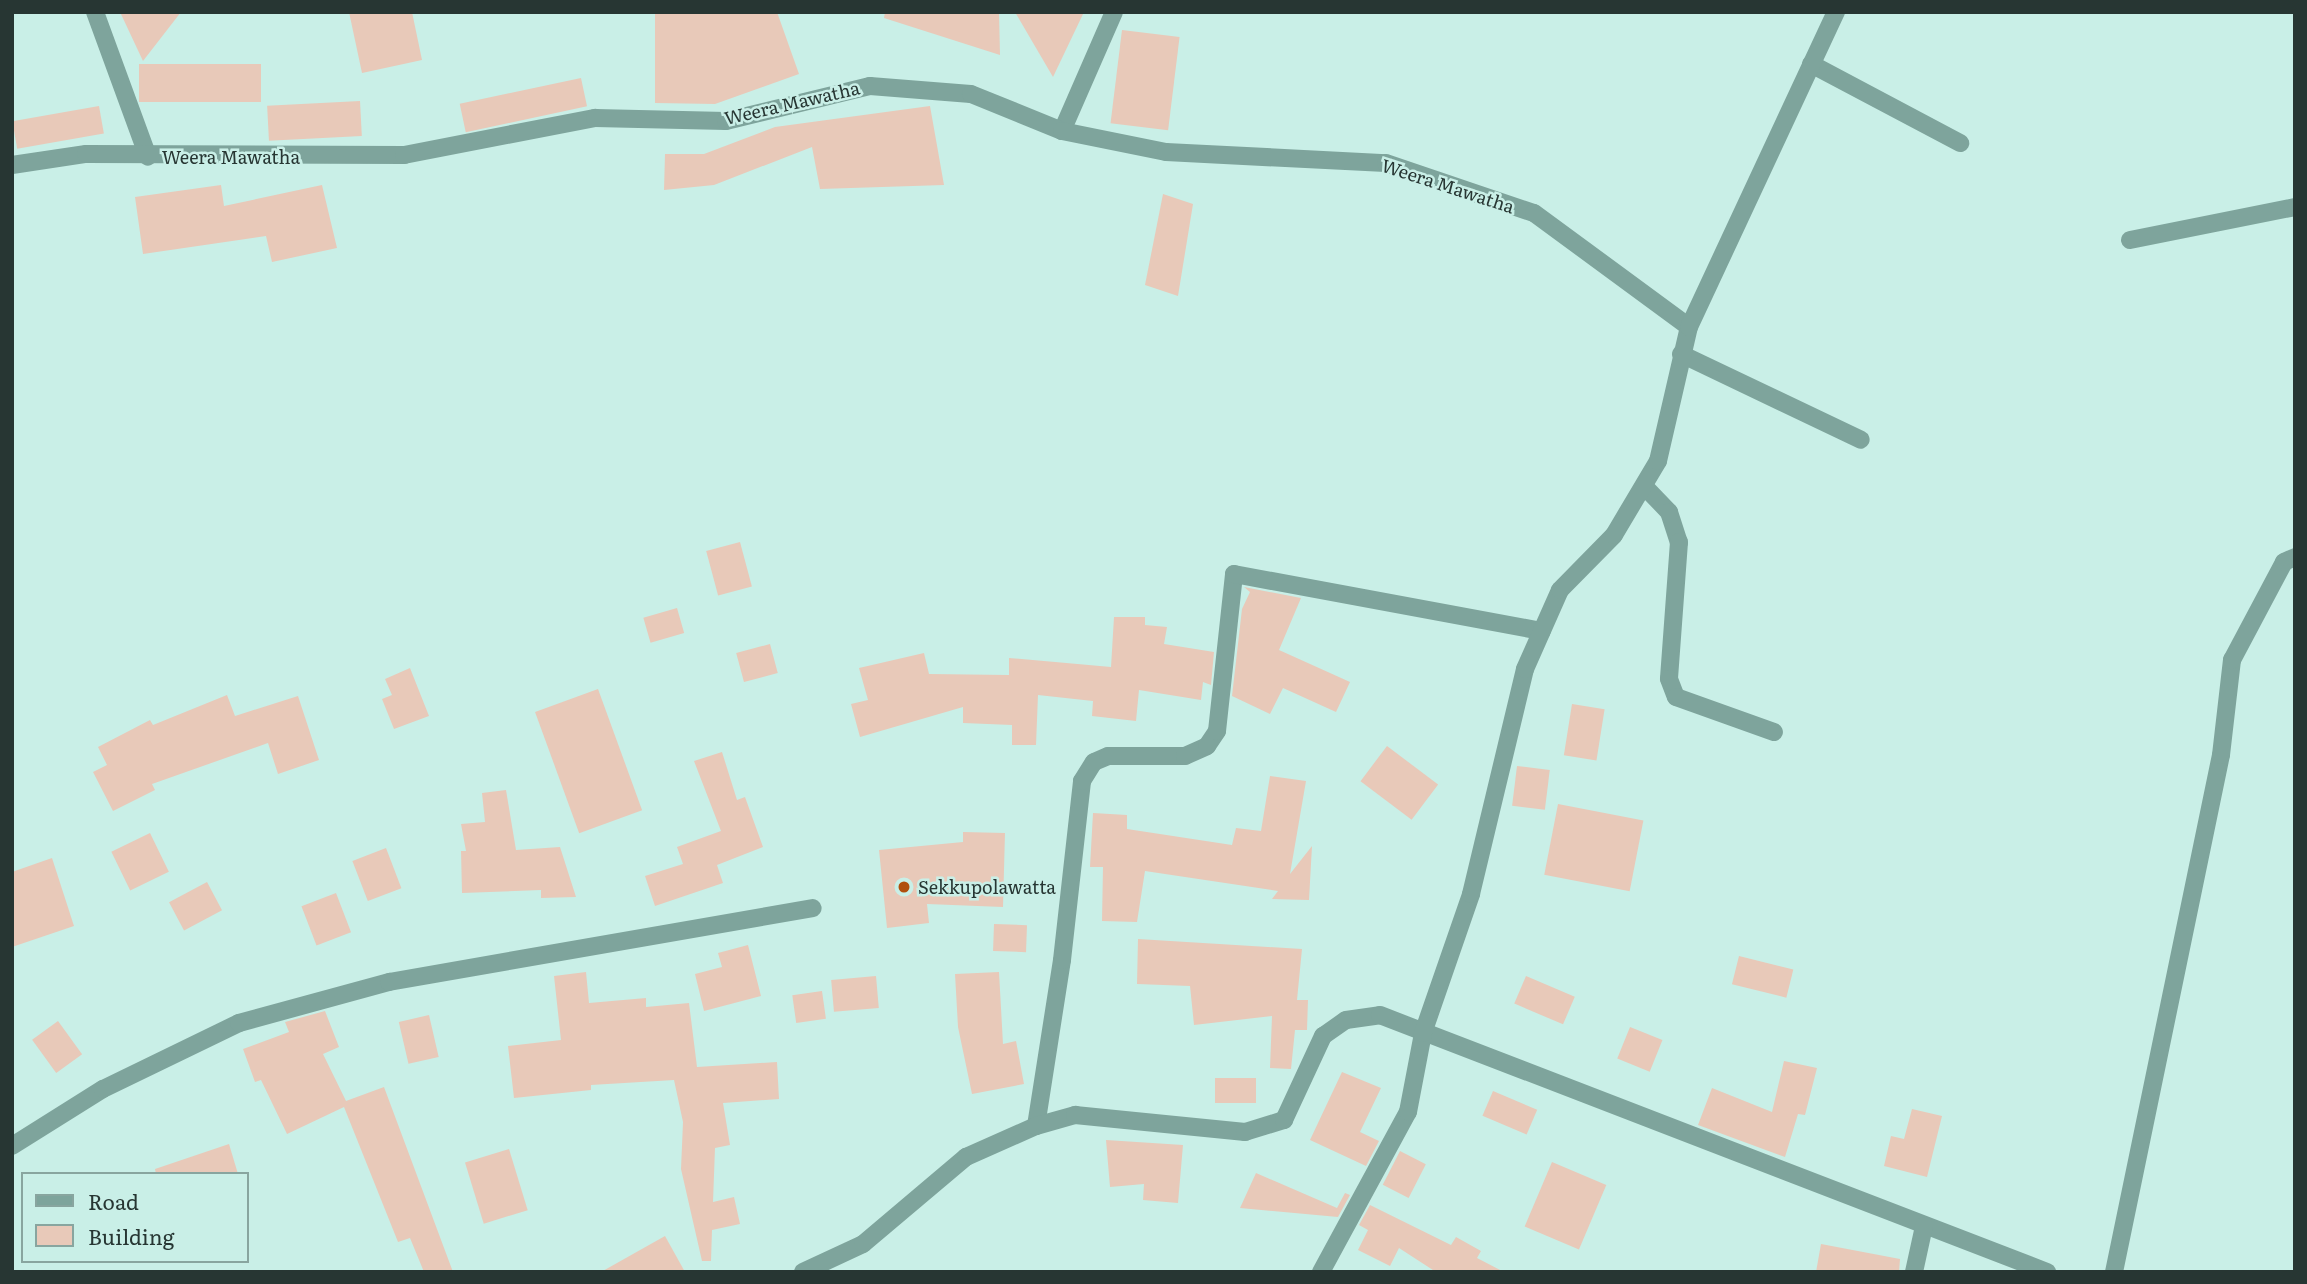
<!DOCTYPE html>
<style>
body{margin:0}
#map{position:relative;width:2307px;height:1284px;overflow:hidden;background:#c9efe7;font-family:Literata,serif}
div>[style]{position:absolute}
.building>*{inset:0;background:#e8c9b9;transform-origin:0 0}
.minor>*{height:18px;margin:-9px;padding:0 9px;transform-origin:9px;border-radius:9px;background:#7ea49c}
.dots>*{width:19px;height:19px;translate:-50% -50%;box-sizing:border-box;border:4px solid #c9efe7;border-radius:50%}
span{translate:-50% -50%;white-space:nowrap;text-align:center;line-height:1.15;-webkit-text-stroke:5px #c9efe7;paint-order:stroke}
.street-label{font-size:18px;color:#273633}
.poi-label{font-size:18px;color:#273633}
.left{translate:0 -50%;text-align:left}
.frame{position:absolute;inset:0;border:14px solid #273633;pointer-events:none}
.legend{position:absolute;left:21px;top:1172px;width:228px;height:91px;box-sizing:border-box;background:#c9efe7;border:2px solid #88a59f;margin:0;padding:9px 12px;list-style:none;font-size:21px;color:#273633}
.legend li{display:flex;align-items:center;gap:14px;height:35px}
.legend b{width:35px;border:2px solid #88a59f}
</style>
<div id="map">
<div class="building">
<div style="clip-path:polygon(120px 12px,181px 12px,143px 61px)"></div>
<div style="clip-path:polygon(349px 12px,412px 12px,422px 60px,362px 73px)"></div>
<div style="clip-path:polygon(655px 12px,777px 12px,799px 74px,715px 104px,655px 103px)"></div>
<div style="clip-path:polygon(885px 12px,999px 12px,1000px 55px,884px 18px)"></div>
<div style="clip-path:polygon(1015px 12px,1084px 12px,1053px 77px)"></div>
<div style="left:1122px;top:30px;width:58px;height:94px;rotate:7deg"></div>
<div style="left:261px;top:64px;width:38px;height:122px;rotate:90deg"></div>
<div style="left:581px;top:78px;width:29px;height:124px;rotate:78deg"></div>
<div style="left:360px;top:101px;width:35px;height:93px;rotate:87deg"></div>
<div style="left:99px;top:106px;width:28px;height:88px;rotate:80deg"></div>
<div style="clip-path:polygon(930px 106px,944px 185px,820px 189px,812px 147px,714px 185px,664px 190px,665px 154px,704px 154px,775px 127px)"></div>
<div style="clip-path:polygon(221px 185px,224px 206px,322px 185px,337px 248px,272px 262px,266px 236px,143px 254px,135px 197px)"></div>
<div style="clip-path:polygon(1163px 194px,1193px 204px,1178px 296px,1145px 285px)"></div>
<div style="left:740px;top:542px;width:46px;height:35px;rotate:75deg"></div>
<div style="clip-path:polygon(1244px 587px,1301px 598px,1279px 650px,1350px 682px,1336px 712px,1283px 688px,1270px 714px,1232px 696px,1242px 609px,1250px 592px)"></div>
<div style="left:677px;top:608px;width:26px;height:35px;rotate:74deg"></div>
<div style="clip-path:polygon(1114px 617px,1145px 617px,1145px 625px,1167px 627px,1164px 644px,1214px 652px,1211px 685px,1203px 682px,1201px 700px,1139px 690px,1136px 721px,1092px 716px,1093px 701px,1038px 695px,1036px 745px,1012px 745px,1012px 725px,963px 723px,963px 707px,860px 737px,851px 704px,868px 700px,859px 668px,924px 653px,929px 674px,1009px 675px,1009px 658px,1111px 667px)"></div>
<div style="left:770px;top:644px;width:30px;height:35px;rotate:75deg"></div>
<div style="clip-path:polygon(410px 668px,429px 716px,394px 729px,382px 699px,392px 695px,385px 679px)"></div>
<div style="left:598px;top:689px;width:129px;height:67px;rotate:70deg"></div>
<div style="clip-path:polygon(227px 695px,235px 716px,298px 696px,319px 760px,278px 774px,268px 743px,152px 784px,155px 790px,113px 811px,93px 772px,107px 765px,98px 747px,150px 720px,153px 725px)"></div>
<div style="left:1572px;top:704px;width:33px;height:52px;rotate:9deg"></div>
<div style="left:1387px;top:746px;width:64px;height:44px;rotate:37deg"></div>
<div style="clip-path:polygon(722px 752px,737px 800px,745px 797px,763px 847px,717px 865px,723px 883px,655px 906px,645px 876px,683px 864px,677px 847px,721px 831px,694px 761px)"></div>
<div style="left:1517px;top:766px;width:33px;height:40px;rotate:7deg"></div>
<div style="clip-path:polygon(1270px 776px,1306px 781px,1290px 874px,1312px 846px,1309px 900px,1272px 899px,1278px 891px,1145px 871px,1137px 922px,1102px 921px,1103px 867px,1090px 867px,1093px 813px,1127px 815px,1127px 829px,1232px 845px,1236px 828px,1261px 831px)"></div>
<div style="clip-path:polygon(506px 790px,516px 850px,560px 847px,576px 897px,541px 898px,541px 890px,462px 893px,461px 851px,466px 851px,461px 824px,485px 822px,482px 793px)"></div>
<div style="left:1558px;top:804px;width:87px;height:72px;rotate:11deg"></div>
<div style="clip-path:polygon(963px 832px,1005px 833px,1003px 907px,927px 904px,929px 923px,887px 928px,879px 850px,963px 842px)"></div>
<div style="left:150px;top:833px;width:43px;height:43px;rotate:64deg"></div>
<div style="left:386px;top:848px;width:43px;height:36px;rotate:69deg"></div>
<div style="clip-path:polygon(52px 858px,74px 926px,12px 947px,12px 872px)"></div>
<div style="left:207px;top:882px;width:32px;height:43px;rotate:62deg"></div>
<div style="left:336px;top:893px;width:42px;height:37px;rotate:69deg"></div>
<div style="left:994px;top:924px;width:33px;height:27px;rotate:2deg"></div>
<div style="clip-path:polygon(1138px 939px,1302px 949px,1297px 1000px,1308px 1000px,1307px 1030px,1295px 1030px,1291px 1069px,1270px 1068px,1272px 1016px,1194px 1025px,1190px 986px,1137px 984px)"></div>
<div style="clip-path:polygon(748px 945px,761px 996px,704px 1011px,695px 974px,722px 967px,718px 953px)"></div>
<div style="left:1739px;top:956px;width:56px;height:29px;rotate:14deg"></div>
<div style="clip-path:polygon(586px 972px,589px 1003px,646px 998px,646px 1007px,689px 1003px,697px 1067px,777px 1062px,779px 1099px,723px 1103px,730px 1145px,715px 1148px,713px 1202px,734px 1197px,740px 1224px,712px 1230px,711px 1261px,702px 1261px,681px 1169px,683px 1122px,674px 1080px,591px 1085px,591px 1090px,514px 1098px,508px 1046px,561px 1040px,554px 976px)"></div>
<div style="clip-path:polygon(999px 972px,1003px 1044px,1016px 1041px,1024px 1084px,972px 1094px,958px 1027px,955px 974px)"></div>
<div style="left:876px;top:976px;width:32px;height:45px;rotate:85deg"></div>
<div style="left:1526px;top:976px;width:53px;height:30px;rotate:23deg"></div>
<div style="left:822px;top:991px;width:28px;height:30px;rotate:82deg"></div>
<div style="clip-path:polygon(325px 1011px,339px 1047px,323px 1054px,346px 1101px,384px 1087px,453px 1272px,424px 1272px,410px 1238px,398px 1242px,344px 1107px,287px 1134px,261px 1080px,255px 1082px,243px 1049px,289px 1032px,285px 1022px)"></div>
<div style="left:429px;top:1015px;width:43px;height:31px;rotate:77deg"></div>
<div style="left:58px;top:1021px;width:41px;height:32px;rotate:54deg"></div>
<div style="left:1630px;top:1027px;width:35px;height:34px;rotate:22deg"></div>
<div style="clip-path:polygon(1784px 1061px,1817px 1068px,1805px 1115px,1798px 1114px,1785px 1157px,1698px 1125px,1712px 1088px,1772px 1112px)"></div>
<div style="clip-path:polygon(1342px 1072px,1381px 1088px,1360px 1132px,1379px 1141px,1366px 1166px,1310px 1140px)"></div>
<div style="left:1256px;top:1078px;width:25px;height:41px;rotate:90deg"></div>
<div style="left:1493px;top:1091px;width:48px;height:27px;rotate:23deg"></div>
<div style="clip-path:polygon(1912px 1109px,1942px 1116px,1927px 1177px,1884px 1166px,1891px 1136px,1904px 1139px)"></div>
<div style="clip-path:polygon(1106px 1140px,1183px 1145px,1178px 1203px,1143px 1200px,1144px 1184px,1110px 1187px)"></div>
<div style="clip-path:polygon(229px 1144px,238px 1174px,156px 1174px,155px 1169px)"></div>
<div style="left:509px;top:1149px;width:64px;height:46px;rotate:73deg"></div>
<div style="left:1400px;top:1151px;width:29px;height:38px;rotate:27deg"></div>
<div style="left:1552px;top:1162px;width:59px;height:70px;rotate:23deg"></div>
<div style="clip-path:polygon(1256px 1173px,1337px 1208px,1345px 1193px,1350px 1195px,1338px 1217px,1240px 1208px)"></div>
<div style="clip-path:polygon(1370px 1205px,1451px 1245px,1456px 1237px,1481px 1251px,1477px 1258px,1504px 1272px,1436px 1272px,1399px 1248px,1390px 1266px,1358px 1250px,1368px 1230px,1359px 1225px)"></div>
<div style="clip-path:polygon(665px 1236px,685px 1272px,601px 1272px)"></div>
<div style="clip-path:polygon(1821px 1244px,1900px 1259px,1899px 1272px,1816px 1272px)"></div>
</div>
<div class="minor">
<div style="left:95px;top:12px;width:154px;rotate:69.9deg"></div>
<div style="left:1811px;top:64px;width:169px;rotate:27.9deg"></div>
<div style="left:1062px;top:131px;width:130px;rotate:-66.4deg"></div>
<div style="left:12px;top:165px;width:75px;rotate:-8.5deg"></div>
<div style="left:86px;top:154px;width:318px;rotate:0.2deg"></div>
<div style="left:404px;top:155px;width:195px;rotate:-11deg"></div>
<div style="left:595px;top:118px;width:131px;rotate:1.3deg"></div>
<div style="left:726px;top:121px;width:148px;rotate:-13.7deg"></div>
<div style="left:870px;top:86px;width:101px;rotate:4.5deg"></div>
<div style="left:971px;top:94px;width:98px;rotate:22.1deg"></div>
<div style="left:1062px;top:131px;width:106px;rotate:11.4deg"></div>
<div style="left:1166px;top:152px;width:220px;rotate:2.9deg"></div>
<div style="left:1386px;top:163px;width:156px;rotate:18.7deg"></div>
<div style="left:1534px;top:213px;width:192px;rotate:36.3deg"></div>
<div style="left:2130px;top:240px;width:168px;rotate:-11.3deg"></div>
<div style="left:1681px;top:354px;width:199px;rotate:25.5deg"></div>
<div style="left:1644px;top:486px;width:36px;rotate:46deg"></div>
<div style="left:1669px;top:512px;width:32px;rotate:72deg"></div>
<div style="left:1679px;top:542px;width:137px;rotate:94.2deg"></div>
<div style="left:1669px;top:679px;width:19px;rotate:69deg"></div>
<div style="left:1676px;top:697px;width:104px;rotate:19.7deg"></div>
<div style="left:1036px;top:1126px;width:168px;rotate:-81.1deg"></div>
<div style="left:1062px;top:960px;width:180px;rotate:-83.6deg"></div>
<div style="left:1082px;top:781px;width:22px;rotate:-58deg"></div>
<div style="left:1094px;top:762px;width:15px;rotate:-23deg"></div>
<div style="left:1108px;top:756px;width:77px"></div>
<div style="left:1185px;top:756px;width:24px;rotate:-24deg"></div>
<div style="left:1207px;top:746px;width:18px;rotate:-56deg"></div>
<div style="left:1217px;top:731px;width:158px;rotate:-83.8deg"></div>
<div style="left:1234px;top:574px;width:313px;rotate:10.5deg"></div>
<div style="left:12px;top:1146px;width:107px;rotate:-32.1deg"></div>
<div style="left:103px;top:1089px;width:151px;rotate:-25.9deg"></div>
<div style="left:239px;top:1023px;width:156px;rotate:-15.3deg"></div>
<div style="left:389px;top:982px;width:430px;rotate:-9.9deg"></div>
<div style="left:803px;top:1272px;width:66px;rotate:-25deg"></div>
<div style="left:863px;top:1244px;width:135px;rotate:-40.2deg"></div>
<div style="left:966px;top:1157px;width:77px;rotate:-23.9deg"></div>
<div style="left:1036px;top:1126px;width:41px;rotate:-15.8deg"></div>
<div style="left:1075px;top:1115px;width:171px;rotate:5.7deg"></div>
<div style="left:1245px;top:1132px;width:41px;rotate:-17.1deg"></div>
<div style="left:1284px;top:1120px;width:93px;rotate:-65.1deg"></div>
<div style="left:1323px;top:1036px;width:28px;rotate:-35deg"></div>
<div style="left:1346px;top:1020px;width:34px;rotate:-8deg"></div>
<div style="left:1380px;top:1015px;width:715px;rotate:21.07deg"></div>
<div style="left:1321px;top:1272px;width:182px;rotate:-61.5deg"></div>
<div style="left:1408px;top:1112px;width:80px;rotate:-79.2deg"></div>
<div style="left:1423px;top:1033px;width:147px;rotate:-70.9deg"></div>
<div style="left:1471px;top:894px;width:231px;rotate:-76.5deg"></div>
<div style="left:1525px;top:669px;width:86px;rotate:-66.1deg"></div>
<div style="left:1560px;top:590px;width:77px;rotate:-45.5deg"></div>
<div style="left:1614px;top:535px;width:86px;rotate:-59.3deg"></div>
<div style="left:1658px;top:461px;width:138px;rotate:-77deg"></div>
<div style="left:1689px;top:327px;width:348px;rotate:-65deg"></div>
<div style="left:1914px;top:1272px;width:47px;rotate:-77.7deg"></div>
<div style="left:2114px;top:1272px;width:528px;rotate:-78.31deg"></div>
<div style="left:2221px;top:755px;width:96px;rotate:-83.4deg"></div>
<div style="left:2232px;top:660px;width:111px;rotate:-62deg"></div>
<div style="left:2284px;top:562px;width:12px;rotate:-24deg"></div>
</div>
<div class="dots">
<div style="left:904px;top:887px;background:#b04f0d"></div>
</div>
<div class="street-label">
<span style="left:792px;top:103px;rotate:-13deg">Weera Mawatha</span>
<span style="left:231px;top:157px">Weera Mawatha</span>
<span style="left:1448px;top:186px;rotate:18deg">Weera Mawatha</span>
</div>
<div class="poi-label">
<span class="left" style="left:918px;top:887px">Sekkupolawatta</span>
</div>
<div class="frame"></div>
<ul class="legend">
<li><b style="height:9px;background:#7ea49c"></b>Road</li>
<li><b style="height:19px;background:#e8c9b9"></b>Building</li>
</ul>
</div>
